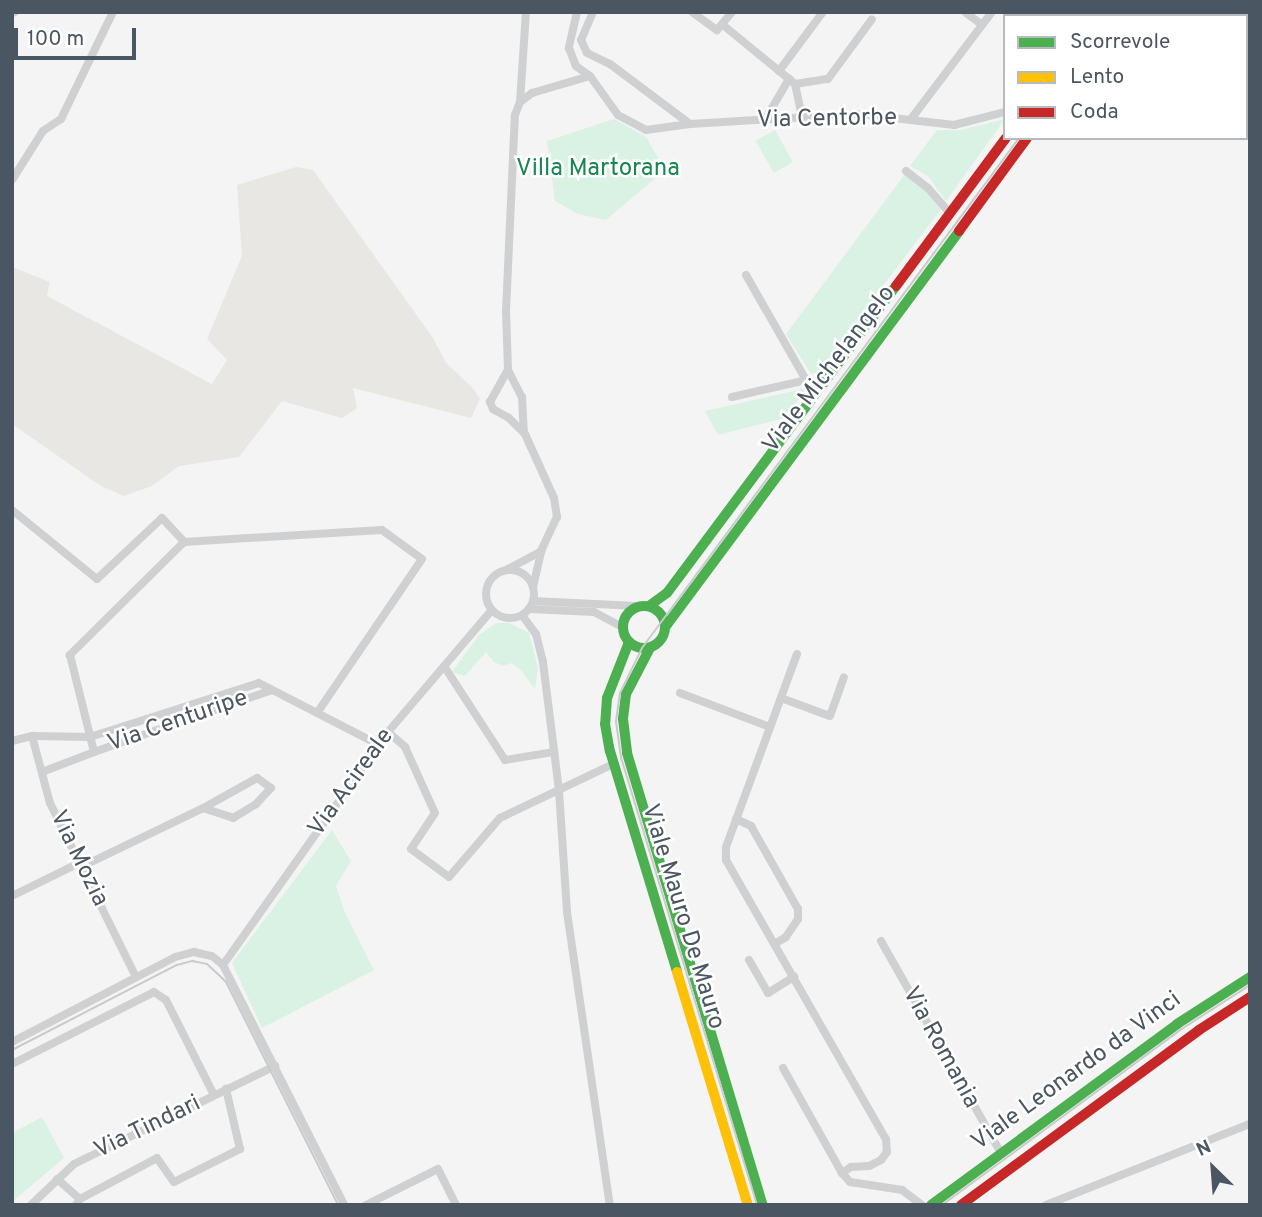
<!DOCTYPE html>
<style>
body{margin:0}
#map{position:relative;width:1262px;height:1217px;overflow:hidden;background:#f4f4f4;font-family:Overpass,sans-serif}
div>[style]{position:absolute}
.commercial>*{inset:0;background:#e8e7e3}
.green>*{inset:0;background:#d9f2e3;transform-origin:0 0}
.street>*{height:8px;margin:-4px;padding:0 4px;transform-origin:4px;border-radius:4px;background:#ced0d2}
.street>.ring{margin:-4px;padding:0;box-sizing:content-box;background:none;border:8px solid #ced0d2;border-radius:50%}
.fast>*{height:10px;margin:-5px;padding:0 5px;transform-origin:5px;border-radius:5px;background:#4caf50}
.fast>.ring{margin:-5px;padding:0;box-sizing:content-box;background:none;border:10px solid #4caf50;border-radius:50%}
.slow>*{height:10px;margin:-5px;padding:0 5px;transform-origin:5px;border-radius:5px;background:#ffc107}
.jam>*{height:10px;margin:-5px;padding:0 5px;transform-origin:5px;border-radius:5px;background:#c62828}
.tram>*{height:2px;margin:-1px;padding:0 1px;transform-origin:1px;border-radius:1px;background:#c9cacc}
span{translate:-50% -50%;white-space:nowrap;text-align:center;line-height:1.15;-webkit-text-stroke:5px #fff;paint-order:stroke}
.street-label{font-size:24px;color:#4a5661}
.park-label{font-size:24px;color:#17864f}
.frame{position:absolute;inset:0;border:14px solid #4a5661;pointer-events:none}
.legend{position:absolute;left:1003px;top:14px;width:245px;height:126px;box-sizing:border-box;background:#fff;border:2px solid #b7bbc0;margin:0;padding:9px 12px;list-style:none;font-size:21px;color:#4a5661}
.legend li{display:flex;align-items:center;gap:14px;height:35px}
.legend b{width:35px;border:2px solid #b7bbc0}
.north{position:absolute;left:1178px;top:1133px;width:70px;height:70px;-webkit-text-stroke:5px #fff;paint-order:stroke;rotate:335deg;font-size:19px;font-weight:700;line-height:28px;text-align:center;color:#4a5661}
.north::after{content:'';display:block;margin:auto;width:24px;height:32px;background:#4a5661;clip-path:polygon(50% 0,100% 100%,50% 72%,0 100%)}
.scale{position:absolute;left:14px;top:28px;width:122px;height:32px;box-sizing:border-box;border:4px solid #4a5661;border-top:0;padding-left:9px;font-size:21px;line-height:24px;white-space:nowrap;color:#4a5661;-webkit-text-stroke:5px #fff;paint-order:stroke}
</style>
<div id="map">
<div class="commercial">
<div style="clip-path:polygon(296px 167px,313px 170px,433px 338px,446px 363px,472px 387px,480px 399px,471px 418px,353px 388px,357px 408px,342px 418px,282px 401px,239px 457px,179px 466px,152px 486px,124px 496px,101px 486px,12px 424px,12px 267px,50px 282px,47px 296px,212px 384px,227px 360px,207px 339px,242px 256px,237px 185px)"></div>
</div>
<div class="green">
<div style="clip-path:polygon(614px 119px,646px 137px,665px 170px,606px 220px,578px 214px,555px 201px,547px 141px)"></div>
<div style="clip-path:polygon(1005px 119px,946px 201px,928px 176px,910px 166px,937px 130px,961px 130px)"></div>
<div style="left:775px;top:130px;width:37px;height:22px;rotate:61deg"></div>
<div style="clip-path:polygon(905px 174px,926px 189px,941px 209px,818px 372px,811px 374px,786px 334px)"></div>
<div style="clip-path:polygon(807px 388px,785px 418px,718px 435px,705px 411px)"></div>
<div style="clip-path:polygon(496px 623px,509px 623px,529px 633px,538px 668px,535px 689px,520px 669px,511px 663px,503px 666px,494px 662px,486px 652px,465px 676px,452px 672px,479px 635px)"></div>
<div style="clip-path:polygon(332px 830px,351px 861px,336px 886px,345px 913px,374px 970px,262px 1028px,232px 963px)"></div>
<div style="clip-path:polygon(42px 1117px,64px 1158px,12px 1202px,12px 1133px)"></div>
</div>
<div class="street">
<div style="left:577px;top:12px;width:37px;rotate:103deg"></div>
<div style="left:569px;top:48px;width:19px;rotate:69deg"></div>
<div style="left:576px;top:66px;width:17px;rotate:36deg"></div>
<div style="left:590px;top:76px;width:48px;rotate:54.3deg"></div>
<div style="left:618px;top:115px;width:32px;rotate:28deg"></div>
<div style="left:646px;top:130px;width:44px;rotate:-7.8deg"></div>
<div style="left:690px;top:124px;width:168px;rotate:-3.4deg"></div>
<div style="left:858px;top:114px;width:97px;rotate:6.5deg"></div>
<div style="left:954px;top:125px;width:53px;rotate:-14.3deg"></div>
<div style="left:593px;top:12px;width:30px;rotate:113deg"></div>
<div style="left:581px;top:40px;width:14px;rotate:65deg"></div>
<div style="left:587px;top:53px;width:25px;rotate:26deg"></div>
<div style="left:610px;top:64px;width:100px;rotate:36.9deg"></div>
<div style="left:692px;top:12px;width:31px;rotate:36deg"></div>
<div style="left:717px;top:30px;width:23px;rotate:-50deg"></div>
<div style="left:965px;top:12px;width:21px;rotate:37deg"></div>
<div style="left:1068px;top:12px;width:4px;rotate:76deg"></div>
<div style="left:1082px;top:12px;width:4px;rotate:76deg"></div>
<div style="left:1223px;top:12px;width:5px;rotate:53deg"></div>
<div style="left:12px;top:13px;width:3px;rotate:-18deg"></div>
<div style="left:723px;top:25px;width:93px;rotate:39.3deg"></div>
<div style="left:795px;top:84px;width:34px;rotate:78deg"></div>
<div style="left:1246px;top:45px;width:6px;rotate:45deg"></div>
<div style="left:779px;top:71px;width:74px;rotate:-53.3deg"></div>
<div style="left:795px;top:84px;width:33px;rotate:-9deg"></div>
<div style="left:828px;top:79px;width:74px;rotate:-53.7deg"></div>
<div style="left:520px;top:102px;width:15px;rotate:-37deg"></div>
<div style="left:532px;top:93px;width:60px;rotate:-16.3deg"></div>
<div style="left:911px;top:119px;width:134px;rotate:-52.9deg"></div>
<div style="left:765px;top:120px;width:48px;rotate:-59.7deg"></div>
<div style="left:906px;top:171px;width:28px;rotate:38deg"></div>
<div style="left:928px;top:188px;width:33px;rotate:49deg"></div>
<div style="left:12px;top:180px;width:58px;rotate:-57.7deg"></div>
<div style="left:43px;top:131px;width:22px;rotate:-34deg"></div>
<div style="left:61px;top:119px;width:119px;rotate:-64.1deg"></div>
<div style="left:746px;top:275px;width:121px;rotate:60.3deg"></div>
<div style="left:806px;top:380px;width:16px;rotate:35deg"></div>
<div style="left:508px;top:370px;width:30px;rotate:63deg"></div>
<div style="left:522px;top:397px;width:34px;rotate:87deg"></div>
<div style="left:732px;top:397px;width:76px;rotate:-12.9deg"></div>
<div style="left:12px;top:510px;width:109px;rotate:39.1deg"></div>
<div style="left:97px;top:579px;width:89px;rotate:-43.2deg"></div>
<div style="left:162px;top:518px;width:33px;rotate:47deg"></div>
<div style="left:184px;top:542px;width:161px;rotate:135.3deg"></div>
<div style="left:70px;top:655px;width:100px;rotate:76.1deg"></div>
<div style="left:94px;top:752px;width:188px;rotate:-19.2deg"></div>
<div style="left:184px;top:542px;width:198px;rotate:-3.5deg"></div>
<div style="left:382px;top:530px;width:49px;rotate:35.9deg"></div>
<div style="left:422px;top:559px;width:186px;rotate:124.3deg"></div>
<div class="ring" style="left:486px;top:570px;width:40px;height:40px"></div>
<div style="left:506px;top:570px;width:40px;rotate:-28deg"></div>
<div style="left:541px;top:551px;width:38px;rotate:-65deg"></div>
<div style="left:557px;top:517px;width:19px;rotate:-99deg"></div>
<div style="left:554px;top:498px;width:70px;rotate:-114.4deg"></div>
<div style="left:525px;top:434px;width:23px;rotate:-135deg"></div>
<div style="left:509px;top:418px;width:18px;rotate:-151deg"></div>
<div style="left:493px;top:409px;width:8px;rotate:-113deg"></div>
<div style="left:490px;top:402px;width:37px;rotate:-61deg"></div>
<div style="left:508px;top:370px;width:59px;rotate:-91.9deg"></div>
<div style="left:506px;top:311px;width:196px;rotate:-87.4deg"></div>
<div style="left:515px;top:115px;width:14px;rotate:-69deg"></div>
<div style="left:520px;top:102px;width:90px;rotate:-86.2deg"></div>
<div style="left:533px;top:587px;width:37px;rotate:-77deg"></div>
<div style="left:533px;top:601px;width:104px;rotate:2.8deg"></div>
<div style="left:529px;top:609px;width:65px;rotate:2.6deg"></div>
<div style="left:594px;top:612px;width:32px;rotate:28deg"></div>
<div style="left:522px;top:615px;width:24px;rotate:54deg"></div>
<div style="left:536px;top:634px;width:29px;rotate:76deg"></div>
<div style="left:543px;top:662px;width:130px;rotate:82.9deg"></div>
<div style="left:559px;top:791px;width:121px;rotate:86.2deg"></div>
<div style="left:567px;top:912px;width:296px;rotate:81.7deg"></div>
<div style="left:797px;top:654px;width:206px;rotate:110.2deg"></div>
<div style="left:726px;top:847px;width:13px;rotate:90deg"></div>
<div style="left:726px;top:860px;width:322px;rotate:60.2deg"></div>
<div style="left:886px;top:1139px;width:13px;rotate:86deg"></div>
<div style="left:887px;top:1152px;width:10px;rotate:127deg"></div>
<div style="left:881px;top:1160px;width:13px;rotate:153deg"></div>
<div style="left:869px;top:1166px;width:18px;rotate:177deg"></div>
<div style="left:851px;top:1167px;width:11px;rotate:146deg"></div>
<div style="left:444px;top:666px;width:112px;rotate:57deg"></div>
<div style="left:505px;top:760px;width:50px;rotate:-9.3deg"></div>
<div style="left:680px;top:693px;width:96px;rotate:20.7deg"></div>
<div style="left:781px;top:698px;width:52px;rotate:20.2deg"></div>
<div style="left:830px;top:716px;width:41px;rotate:-70.3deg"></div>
<div style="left:388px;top:732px;width:23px;rotate:41deg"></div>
<div style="left:405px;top:747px;width:72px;rotate:65.6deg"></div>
<div style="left:435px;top:813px;width:43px;rotate:123.7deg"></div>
<div style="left:411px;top:849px;width:47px;rotate:36.4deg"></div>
<div style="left:449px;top:877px;width:78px;rotate:-49.2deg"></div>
<div style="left:500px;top:818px;width:125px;rotate:-25.5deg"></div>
<div style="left:32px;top:736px;width:69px;rotate:75deg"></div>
<div style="left:50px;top:803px;width:194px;rotate:63.7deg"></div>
<div style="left:12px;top:741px;width:21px;rotate:-14deg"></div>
<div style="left:32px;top:736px;width:58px;rotate:1deg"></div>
<div style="left:90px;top:737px;width:177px;rotate:-17.7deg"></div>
<div style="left:259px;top:683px;width:135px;rotate:27.3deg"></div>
<div style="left:42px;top:772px;width:56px;rotate:-21deg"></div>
<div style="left:736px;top:819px;width:17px;rotate:25deg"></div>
<div style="left:751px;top:826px;width:95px;rotate:60.5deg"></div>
<div style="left:798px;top:909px;width:10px;rotate:90deg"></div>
<div style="left:798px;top:919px;width:22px;rotate:124deg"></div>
<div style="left:786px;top:937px;width:13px;rotate:148deg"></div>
<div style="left:81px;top:867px;width:136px;rotate:-25.8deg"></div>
<div style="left:203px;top:808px;width:32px;rotate:18deg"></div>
<div style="left:233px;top:818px;width:27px;rotate:-31deg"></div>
<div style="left:256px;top:804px;width:22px;rotate:-47deg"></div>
<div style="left:271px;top:788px;width:17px;rotate:-144deg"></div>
<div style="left:257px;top:778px;width:62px;rotate:150.9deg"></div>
<div style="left:12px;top:896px;width:75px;rotate:-26.2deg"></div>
<div style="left:881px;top:941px;width:244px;rotate:60.5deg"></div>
<div style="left:749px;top:960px;width:38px;rotate:60deg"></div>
<div style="left:768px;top:993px;width:31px;rotate:-32deg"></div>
<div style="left:223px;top:965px;width:286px;rotate:-54.7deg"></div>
<div style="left:388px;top:732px;width:160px;rotate:-49.6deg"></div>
<div style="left:12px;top:1042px;width:184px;rotate:-27.5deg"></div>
<div style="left:175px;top:957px;width:20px;rotate:-15deg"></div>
<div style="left:194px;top:952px;width:18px;rotate:13deg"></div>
<div style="left:212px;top:956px;width:14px;rotate:39deg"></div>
<div style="left:223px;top:965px;width:269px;rotate:63.2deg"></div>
<div style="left:12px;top:1064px;width:159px;rotate:-26.9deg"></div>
<div style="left:154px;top:992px;width:14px;rotate:34deg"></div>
<div style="left:166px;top:1000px;width:106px;rotate:63.2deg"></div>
<div style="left:783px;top:1068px;width:120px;rotate:60.7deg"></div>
<div style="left:842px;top:1173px;width:12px;rotate:48deg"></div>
<div style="left:850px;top:1182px;width:53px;rotate:8.7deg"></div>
<div style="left:902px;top:1190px;width:25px;rotate:37deg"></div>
<div style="left:57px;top:1179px;width:30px;rotate:41deg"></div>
<div style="left:31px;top:1205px;width:59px;rotate:-43.6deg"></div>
<div style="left:74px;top:1164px;width:224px;rotate:-26deg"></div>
<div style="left:76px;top:1205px;width:7px;rotate:-56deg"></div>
<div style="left:80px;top:1199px;width:87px;rotate:-28deg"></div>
<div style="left:157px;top:1158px;width:29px;rotate:55deg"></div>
<div style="left:174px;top:1182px;width:74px;rotate:-26.6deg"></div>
<div style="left:240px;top:1149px;width:62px;rotate:-103.1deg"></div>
<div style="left:366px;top:1205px;width:80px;rotate:-26.6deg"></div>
<div style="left:438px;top:1169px;width:40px;rotate:63.4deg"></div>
<div style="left:1046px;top:1205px;width:219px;rotate:-21.7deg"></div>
</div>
<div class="fast">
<div style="left:1097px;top:16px;width:5px;rotate:-53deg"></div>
<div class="ring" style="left:623px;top:606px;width:32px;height:32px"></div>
<div style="left:649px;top:606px;width:22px;rotate:-36deg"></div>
<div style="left:667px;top:593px;width:383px;rotate:-53.3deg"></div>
<div style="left:666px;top:626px;width:492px;rotate:-53.4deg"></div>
<div style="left:629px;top:642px;width:60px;rotate:111.4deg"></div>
<div style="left:607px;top:698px;width:26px;rotate:94deg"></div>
<div style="left:605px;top:724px;width:27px;rotate:80deg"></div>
<div style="left:610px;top:751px;width:231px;rotate:73.1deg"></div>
<div style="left:650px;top:648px;width:52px;rotate:117.6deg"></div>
<div style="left:626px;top:694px;width:25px;rotate:97deg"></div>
<div style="left:623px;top:719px;width:34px;rotate:83deg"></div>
<div style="left:627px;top:753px;width:472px;rotate:73.3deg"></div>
<div style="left:931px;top:1205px;width:305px;rotate:-36.3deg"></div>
<div style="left:1177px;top:1024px;width:87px;rotate:-32.8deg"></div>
</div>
<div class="slow">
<div style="left:1117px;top:16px;width:4px;rotate:-63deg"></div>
<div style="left:677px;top:972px;width:244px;rotate:73.1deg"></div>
</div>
<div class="jam">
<div style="left:959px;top:231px;width:115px;rotate:-53.8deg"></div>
<div style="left:896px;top:286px;width:184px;rotate:-53.4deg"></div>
<div style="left:961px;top:1205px;width:295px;rotate:-36.3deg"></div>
<div style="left:1199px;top:1030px;width:61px;rotate:-32.9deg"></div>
</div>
<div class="tram">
<div style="left:1091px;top:12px;width:4px;rotate:90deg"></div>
<div style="left:12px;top:1050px;width:186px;rotate:-27.3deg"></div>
<div style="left:177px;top:965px;width:16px;rotate:-15deg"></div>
<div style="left:192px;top:961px;width:15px;rotate:11deg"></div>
<div style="left:207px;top:964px;width:26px;rotate:43deg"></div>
<div style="left:226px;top:982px;width:250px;rotate:63.3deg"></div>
<div style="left:757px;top:1205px;width:468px;rotate:-106.9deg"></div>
<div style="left:621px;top:757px;width:36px;rotate:-98deg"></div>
<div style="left:616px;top:721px;width:28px;rotate:-82deg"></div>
<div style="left:620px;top:693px;width:50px;rotate:-63.9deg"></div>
<div style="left:642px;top:648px;width:634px;rotate:-53.53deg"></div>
<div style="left:942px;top:1205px;width:295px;rotate:-36.3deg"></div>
<div style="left:1180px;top:1030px;width:83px;rotate:-32.7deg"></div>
</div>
<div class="street-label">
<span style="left:827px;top:120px;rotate:-1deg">Via Centorbe</span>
<span style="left:830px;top:370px;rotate:-53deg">Viale Michelangelo</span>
<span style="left:178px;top:722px;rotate:-19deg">Via Centuripe</span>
<span style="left:352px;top:783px;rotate:-54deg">Via Acireale</span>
<span style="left:78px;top:859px;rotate:64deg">Via Mozia</span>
<span style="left:682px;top:917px;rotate:73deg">Viale Mauro De Mauro</span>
<span style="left:940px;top:1048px;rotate:61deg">Via Romania</span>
<span style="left:1077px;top:1072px;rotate:-36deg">Viale Leonardo da Vinci</span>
<span style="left:148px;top:1128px;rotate:-26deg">Via Tindari</span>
</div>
<div class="park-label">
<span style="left:598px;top:170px">Villa Martorana</span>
</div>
<div class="frame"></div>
<ul class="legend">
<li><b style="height:9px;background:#4caf50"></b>Scorrevole</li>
<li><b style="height:9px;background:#ffc107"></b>Lento</li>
<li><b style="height:9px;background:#c62828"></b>Coda</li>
</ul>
<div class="north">N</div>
<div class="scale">100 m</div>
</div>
